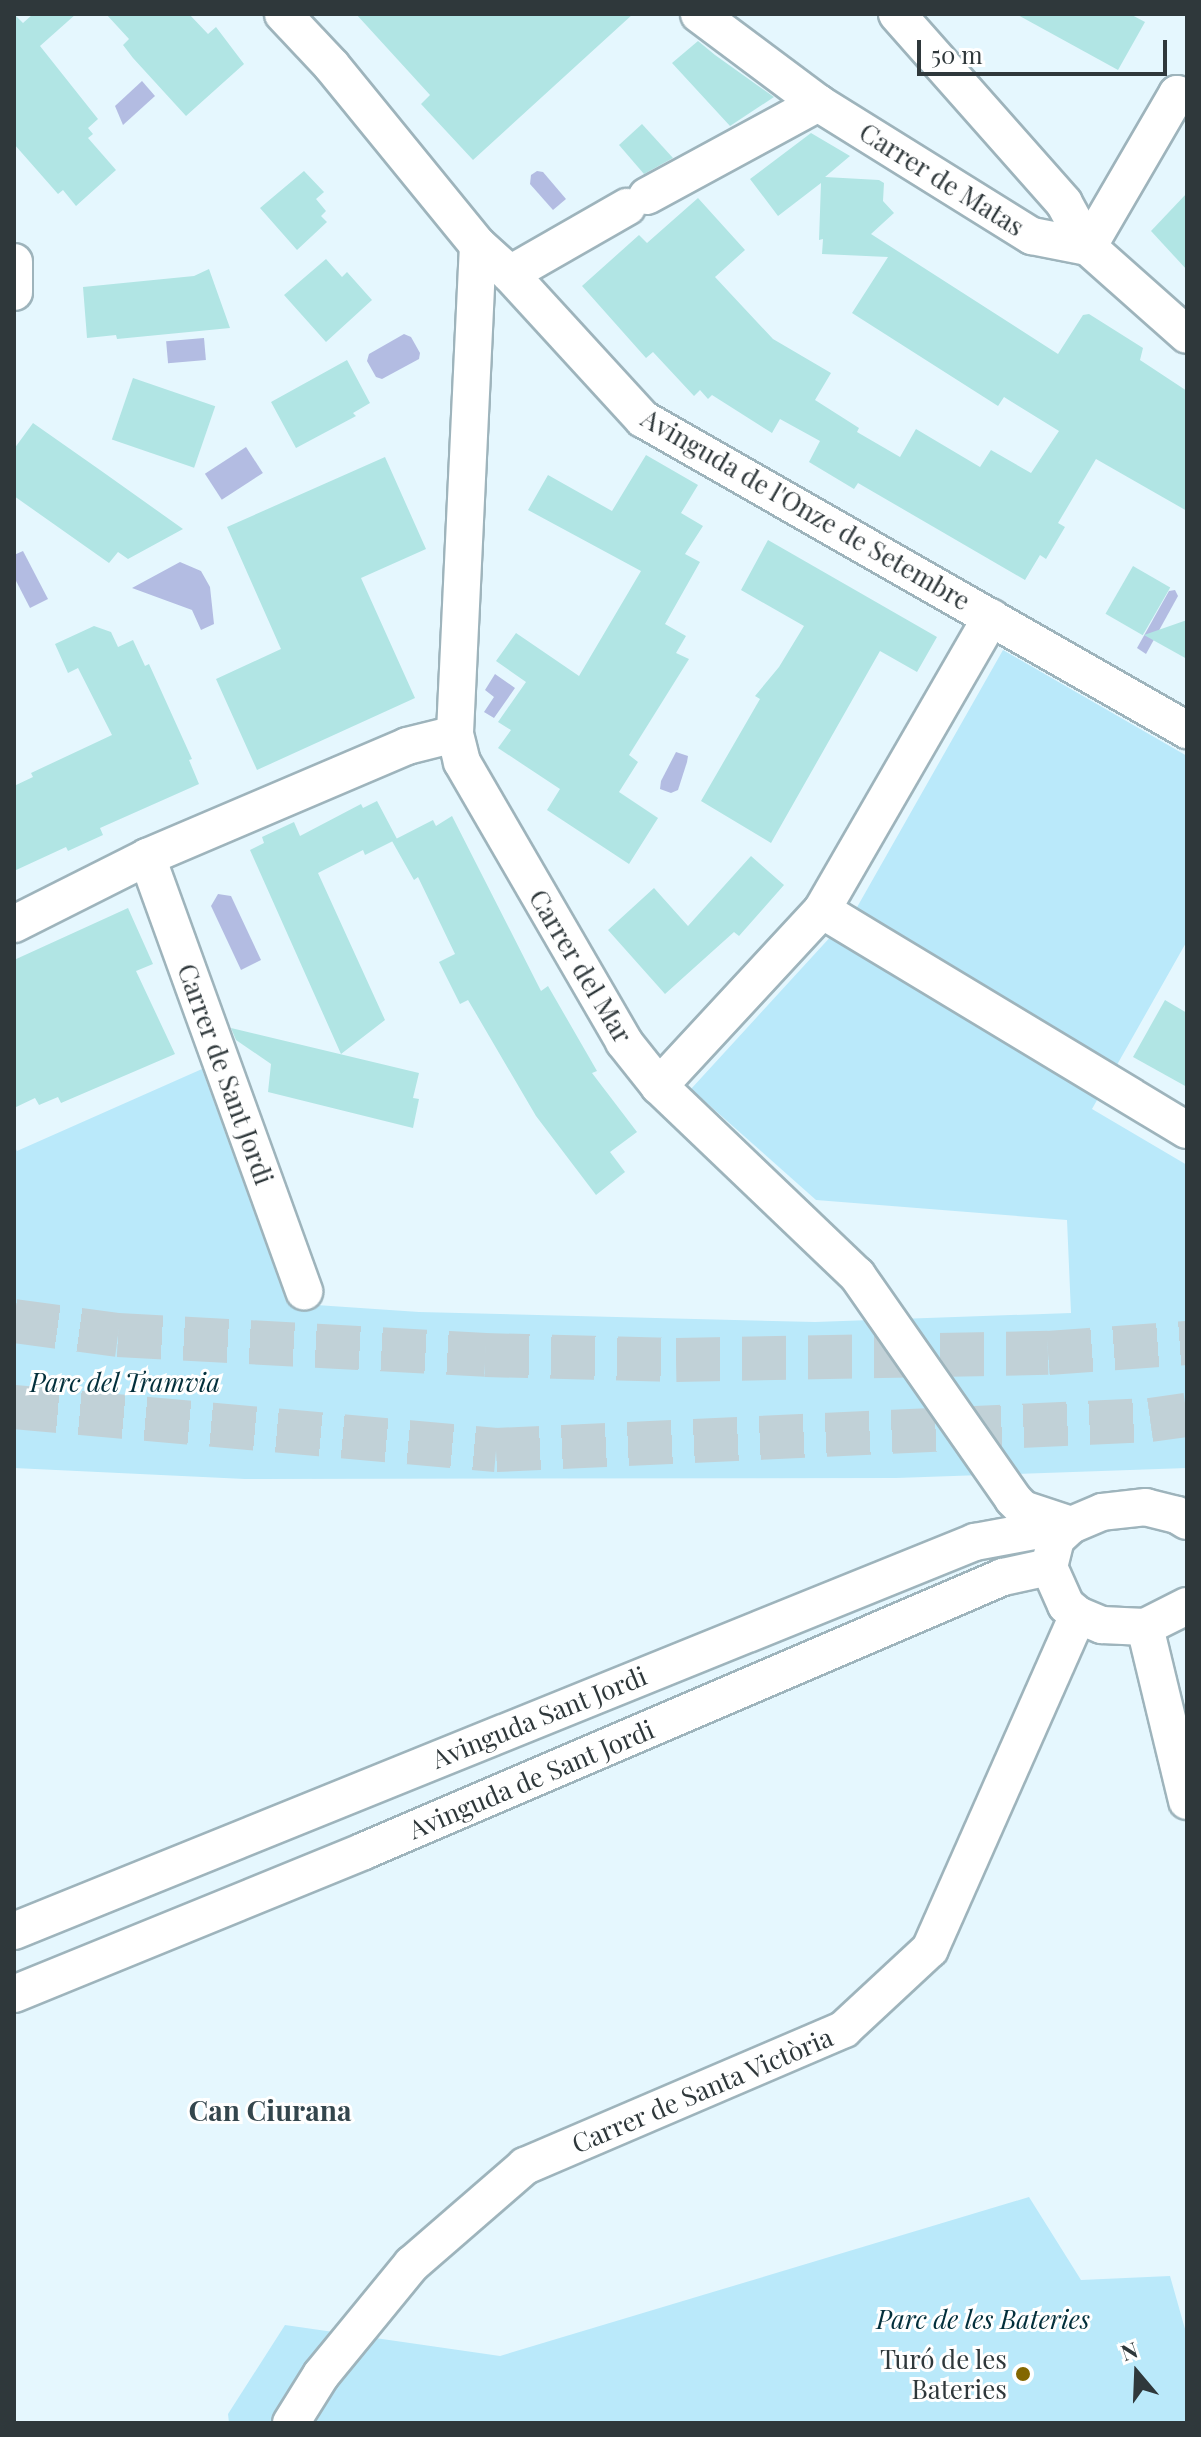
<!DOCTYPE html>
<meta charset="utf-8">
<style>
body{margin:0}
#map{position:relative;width:1201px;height:2437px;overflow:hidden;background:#e5f7fe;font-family:"Playfair Display",serif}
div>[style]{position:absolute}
.green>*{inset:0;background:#bae9fa}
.water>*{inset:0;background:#b3bce2;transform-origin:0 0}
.building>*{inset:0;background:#b1e5e4;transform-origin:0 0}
.motorway-tunnel>*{height:44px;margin-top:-22px;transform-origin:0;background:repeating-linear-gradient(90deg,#c1d1d7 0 44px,transparent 0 66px)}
.roads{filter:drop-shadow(2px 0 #9eb4bc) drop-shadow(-2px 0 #9eb4bc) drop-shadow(0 2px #9eb4bc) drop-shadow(0 -2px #9eb4bc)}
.minor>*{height:36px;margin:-18px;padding:0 18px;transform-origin:18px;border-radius:18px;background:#fff}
.dots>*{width:22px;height:22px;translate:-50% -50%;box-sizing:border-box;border:4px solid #fff;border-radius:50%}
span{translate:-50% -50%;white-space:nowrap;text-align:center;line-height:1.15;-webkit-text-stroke:6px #fff;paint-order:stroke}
.street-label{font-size:26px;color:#2f383b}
.park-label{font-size:26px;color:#032f3b;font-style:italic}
.poi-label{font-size:26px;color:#2f383b}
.right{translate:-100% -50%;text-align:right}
.neighbourhood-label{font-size:28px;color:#33464d;font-weight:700}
.frame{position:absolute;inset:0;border:16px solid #2f383b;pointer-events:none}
.north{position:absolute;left:1097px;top:2333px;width:80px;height:80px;-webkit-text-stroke:6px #fff;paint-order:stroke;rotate:341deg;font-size:22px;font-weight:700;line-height:32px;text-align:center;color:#2f383b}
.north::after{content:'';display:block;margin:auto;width:28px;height:36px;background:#2f383b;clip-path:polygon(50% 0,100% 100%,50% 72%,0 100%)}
.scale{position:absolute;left:917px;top:40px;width:250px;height:36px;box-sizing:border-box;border:4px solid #2f383b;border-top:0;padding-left:10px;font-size:24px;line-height:28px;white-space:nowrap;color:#2f383b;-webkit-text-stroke:6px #fff;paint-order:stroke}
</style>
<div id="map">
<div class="green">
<div style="clip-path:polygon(1003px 650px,1187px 756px,1187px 941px,1092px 1109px,1187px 1165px,1187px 1468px,896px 1478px,245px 1479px,14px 1468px,14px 1145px,17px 1151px,202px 1069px,287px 1303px,419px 1312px,815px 1322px,1071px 1313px,1067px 1220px,816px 1200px,691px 1089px,856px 909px)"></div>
<div style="clip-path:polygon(1029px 2197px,1081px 2280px,1170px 2276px,1187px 2336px,1187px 2423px,229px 2423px,228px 2414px,285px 2325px,500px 2356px)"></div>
</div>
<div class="water">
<div style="clip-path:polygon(142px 81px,155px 96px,123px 125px,115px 106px)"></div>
<div style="clip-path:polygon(537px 171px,543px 172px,566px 199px,553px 210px,530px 184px,531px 175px)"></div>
<div style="clip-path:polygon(404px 334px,411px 337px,420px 353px,419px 359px,382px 379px,376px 377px,367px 361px,369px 354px)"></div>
<div style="left:204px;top:338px;width:22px;height:38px;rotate:85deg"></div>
<div style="left:246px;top:447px;width:31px;height:49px;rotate:57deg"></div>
<div style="clip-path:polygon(23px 551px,48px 599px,30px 608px,14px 577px,14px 555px)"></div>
<div style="clip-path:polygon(180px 562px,201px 571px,210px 587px,214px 624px,201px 630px,192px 610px,132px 588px)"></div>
<div style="clip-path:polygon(1175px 590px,1178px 596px,1146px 654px,1137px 648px,1169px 591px)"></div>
<div style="clip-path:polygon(495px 674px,515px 688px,494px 718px,484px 712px,494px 697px,485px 690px)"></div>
<div style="clip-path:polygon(676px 752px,688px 756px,687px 762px,678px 790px,671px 793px,660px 789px,661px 781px)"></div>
<div style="clip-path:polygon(218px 894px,231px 896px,261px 960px,241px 970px,211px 906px)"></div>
</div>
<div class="building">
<div style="clip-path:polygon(14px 14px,23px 23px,33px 14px,76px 14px,40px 46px,98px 119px,88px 128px,93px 134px,88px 138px,116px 170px,76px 206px,63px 190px,58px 194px,14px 144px)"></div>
<div style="clip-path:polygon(106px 14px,189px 14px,208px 34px,216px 27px,244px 64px,186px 116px,133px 58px,123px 45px,129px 39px)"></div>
<div style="clip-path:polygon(356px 14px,633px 14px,473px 160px,421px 104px,430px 95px)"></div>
<div style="clip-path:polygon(1016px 14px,1130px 14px,1145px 22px,1118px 70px)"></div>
<div style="clip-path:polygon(698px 41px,715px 55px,774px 97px,730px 126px,672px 63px)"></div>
<div style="clip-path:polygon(642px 124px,673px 158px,644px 174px,619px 145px)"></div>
<div style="clip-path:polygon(811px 133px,850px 156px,825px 177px,879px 180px,884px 183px,883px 201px,894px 213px,871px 234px,1058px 354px,1083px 315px,1089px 314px,1143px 348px,1140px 360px,1187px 391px,1187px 511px,1096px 459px,1058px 523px,1065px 527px,1046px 559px,1040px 555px,1025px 580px,858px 483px,854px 489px,809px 462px,820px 441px,780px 419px,772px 433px,712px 395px,708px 399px,700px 390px,694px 396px,653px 352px,646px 358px,582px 286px,639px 235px,647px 243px,698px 198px,745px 250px,715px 277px,773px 339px,831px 373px,815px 400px,859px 428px,857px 432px,900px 457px,916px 429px,980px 467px,991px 450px,1031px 473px,1059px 431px,1004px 397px,998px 406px,852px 313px,888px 257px,822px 254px,823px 239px,819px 240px,821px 183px,778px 216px,750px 179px)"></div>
<div style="clip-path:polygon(304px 171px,324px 192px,316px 199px,326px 211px,321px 216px,327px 222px,297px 250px,260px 208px)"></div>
<div style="clip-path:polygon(1187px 193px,1187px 270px,1151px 231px)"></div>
<div style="clip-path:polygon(326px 259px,342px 277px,347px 272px,372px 300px,326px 342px,284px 295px)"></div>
<div style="clip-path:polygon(209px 269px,230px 328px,117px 339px,116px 335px,87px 338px,83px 287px,194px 276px)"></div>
<div style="clip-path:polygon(347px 360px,370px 403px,353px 413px,356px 416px,296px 448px,271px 402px)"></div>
<div style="left:133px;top:378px;width:87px;height:65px;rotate:19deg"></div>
<div style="clip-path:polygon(33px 423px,100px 470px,183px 529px,128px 559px,118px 552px,109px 563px,14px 496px,14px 449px)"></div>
<div style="clip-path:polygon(646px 455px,698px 485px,681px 513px,703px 526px,685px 554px,700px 562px,665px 624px,686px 636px,676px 653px,689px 659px,629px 755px,638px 762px,619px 792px,658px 818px,629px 864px,547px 810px,560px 789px,498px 748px,511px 730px,498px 722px,526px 682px,496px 661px,516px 633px,579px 676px,641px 571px,528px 510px,548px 475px,612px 511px)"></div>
<div style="clip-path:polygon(385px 457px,426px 549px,361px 578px,415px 698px,257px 770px,216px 679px,281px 649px,227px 527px)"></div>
<div style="clip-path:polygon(768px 540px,937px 637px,917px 672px,880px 651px,771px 843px,701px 801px,760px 699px,755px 696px,779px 667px,804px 626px,741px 590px)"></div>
<div style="left:1133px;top:566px;width:43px;height:55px;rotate:30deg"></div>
<div style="clip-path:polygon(1187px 620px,1187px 659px,1144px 635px)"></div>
<div style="clip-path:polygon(94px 626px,111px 632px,118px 647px,133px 640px,145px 666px,149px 664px,192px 759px,189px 760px,199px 784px,100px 828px,103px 835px,68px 851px,66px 847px,14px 871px,14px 786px,33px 777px,31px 773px,112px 735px,78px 668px,68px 673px,55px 644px)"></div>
<div style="clip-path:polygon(377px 801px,397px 839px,365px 855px,363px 850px,318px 873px,385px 1020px,341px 1054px,250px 850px,264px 843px,262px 837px,294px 822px,300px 836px,361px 804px,363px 808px)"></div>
<div style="clip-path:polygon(452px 816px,541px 991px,548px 986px,597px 1071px,592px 1073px,637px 1132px,610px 1152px,625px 1172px,596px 1195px,536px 1116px,468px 1000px,460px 1004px,439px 962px,455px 954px,418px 877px,414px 880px,392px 841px,433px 820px,436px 826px)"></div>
<div style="clip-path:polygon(751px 856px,784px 885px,739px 936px,734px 932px,665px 994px,608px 930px,654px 888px,688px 926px)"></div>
<div style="clip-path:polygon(128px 908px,153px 964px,136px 971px,175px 1054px,61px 1103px,58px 1097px,39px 1105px,35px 1098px,14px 1108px,14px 960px)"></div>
<div style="clip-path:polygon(1165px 1000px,1187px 1013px,1187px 1087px,1133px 1057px)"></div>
<div style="clip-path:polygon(231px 1028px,419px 1073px,413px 1098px,419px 1099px,413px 1128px,268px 1092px,271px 1064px,236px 1040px)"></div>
</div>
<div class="motorway-tunnel">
<div style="left:14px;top:1321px;width:105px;rotate:7.7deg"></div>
<div style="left:118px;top:1335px;width:368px;rotate:3.1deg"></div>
<div style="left:485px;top:1355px;width:191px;rotate:1.5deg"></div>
<div style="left:676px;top:1360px;width:372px;rotate:-1.1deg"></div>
<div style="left:1048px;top:1353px;width:139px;rotate:-4.1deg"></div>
<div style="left:14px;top:1407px;width:484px;rotate:5.1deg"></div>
<div style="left:496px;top:1450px;width:655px;rotate:-2.63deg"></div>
<div style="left:1150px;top:1420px;width:37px;rotate:-8deg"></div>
</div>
<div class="roads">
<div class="minor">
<div style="left:283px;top:14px;width:70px;rotate:46.7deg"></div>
<div style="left:331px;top:65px;width:232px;rotate:50.8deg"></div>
<div style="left:478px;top:245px;width:43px;rotate:42.2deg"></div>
<div style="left:510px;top:274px;width:197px;rotate:47.5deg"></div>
<div style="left:643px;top:419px;width:627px;rotate:29.76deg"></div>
<div style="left:699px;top:14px;width:149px;rotate:36.8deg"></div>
<div style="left:818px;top:103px;width:252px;rotate:31.9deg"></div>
<div style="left:1032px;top:236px;width:57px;rotate:11.1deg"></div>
<div style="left:1088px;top:247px;width:132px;rotate:41.6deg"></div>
<div style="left:897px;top:14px;width:252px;rotate:48.5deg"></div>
<div style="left:1064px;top:203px;width:50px;rotate:61.4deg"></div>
<div style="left:647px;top:196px;width:195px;rotate:-28.5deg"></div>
<div style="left:478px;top:245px;width:490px;rotate:92.7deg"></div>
<div style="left:455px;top:734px;width:29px;rotate:76deg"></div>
<div style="left:462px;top:762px;width:323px;rotate:59.9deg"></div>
<div style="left:624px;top:1042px;width:56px;rotate:51.5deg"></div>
<div style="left:659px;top:1086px;width:274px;rotate:43.7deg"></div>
<div style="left:857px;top:1275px;width:273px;rotate:55.1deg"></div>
<div style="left:1013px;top:1499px;width:14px;rotate:45deg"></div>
<div style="left:1023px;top:1509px;width:51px;rotate:18.4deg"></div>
<div style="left:1088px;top:247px;width:177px;rotate:-59.8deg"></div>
<div style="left:1177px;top:94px;width:10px;rotate:17deg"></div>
<div style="left:14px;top:262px;width:30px;rotate:90deg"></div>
<div style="left:510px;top:274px;width:135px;rotate:-29.8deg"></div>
<div style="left:147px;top:857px;width:462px;rotate:70.1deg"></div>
<div style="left:822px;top:910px;width:426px;rotate:31.1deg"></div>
<div style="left:14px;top:924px;width:149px;rotate:-26.7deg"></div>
<div style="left:147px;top:857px;width:283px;rotate:-23.1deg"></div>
<div style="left:407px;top:746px;width:49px;rotate:-14deg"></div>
<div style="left:659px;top:1086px;width:240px;rotate:-47.2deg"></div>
<div style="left:822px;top:910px;width:338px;rotate:-60deg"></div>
<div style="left:1187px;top:1521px;width:12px;rotate:-149deg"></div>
<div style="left:1177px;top:1515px;width:32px;rotate:-166deg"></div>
<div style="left:1146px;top:1507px;width:44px;rotate:173.5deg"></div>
<div style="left:1102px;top:1512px;width:34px;rotate:157deg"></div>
<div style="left:1071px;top:1525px;width:21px;rotate:137deg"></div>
<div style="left:1056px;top:1539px;width:29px;rotate:104deg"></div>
<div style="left:1049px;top:1567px;width:42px;rotate:65.9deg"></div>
<div style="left:1066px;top:1605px;width:16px;rotate:40deg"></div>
<div style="left:1078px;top:1615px;width:26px;rotate:23deg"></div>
<div style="left:1102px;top:1625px;width:43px;rotate:2.7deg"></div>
<div style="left:1145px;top:1627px;width:47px;rotate:-26.6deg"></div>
<div style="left:1145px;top:1627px;width:179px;rotate:76.4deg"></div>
<div style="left:14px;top:1931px;width:1037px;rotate:-22.04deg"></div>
<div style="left:975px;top:1542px;width:87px;rotate:-10.5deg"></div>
<div style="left:14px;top:1994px;width:378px;rotate:-22.2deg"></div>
<div style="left:364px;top:1851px;width:695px;rotate:-23.21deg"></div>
<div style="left:1003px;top:1577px;width:47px;rotate:-12.3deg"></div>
<div style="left:291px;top:2423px;width:57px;rotate:-58deg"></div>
<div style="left:321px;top:2375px;width:144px;rotate:-50.7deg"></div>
<div style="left:412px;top:2264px;width:150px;rotate:-40.9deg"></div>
<div style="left:525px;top:2166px;width:347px;rotate:-23.2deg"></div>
<div style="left:844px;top:2029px;width:117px;rotate:-42.9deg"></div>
<div style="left:930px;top:1949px;width:365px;rotate:-66.1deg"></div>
</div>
</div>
<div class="dots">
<div style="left:1023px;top:2374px;background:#836700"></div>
</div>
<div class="street-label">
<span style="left:942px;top:179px;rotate:32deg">Carrer de Matas</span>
<span style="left:806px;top:509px;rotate:30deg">Avinguda de l'Onze de Setembre</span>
<span style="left:581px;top:966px;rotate:59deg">Carrer del Mar</span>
<span style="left:226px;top:1074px;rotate:70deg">Carrer de Sant Jordi</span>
<span style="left:539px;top:1717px;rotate:-22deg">Avinguda Sant Jordi</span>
<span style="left:531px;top:1779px;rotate:-23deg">Avinguda de Sant Jordi</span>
<span style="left:702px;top:2090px;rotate:-23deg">Carrer de Santa Victòria</span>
</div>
<div class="park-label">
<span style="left:125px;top:1382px">Parc del Tramvia</span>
<span style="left:983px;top:2319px">Parc de les Bateries</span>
</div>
<div class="poi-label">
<span class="right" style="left:1007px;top:2374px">Turó de les<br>Bateries</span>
</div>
<div class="neighbourhood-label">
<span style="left:270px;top:2110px">Can Ciurana</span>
</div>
<div class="frame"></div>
<div class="north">N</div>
<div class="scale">50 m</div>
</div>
